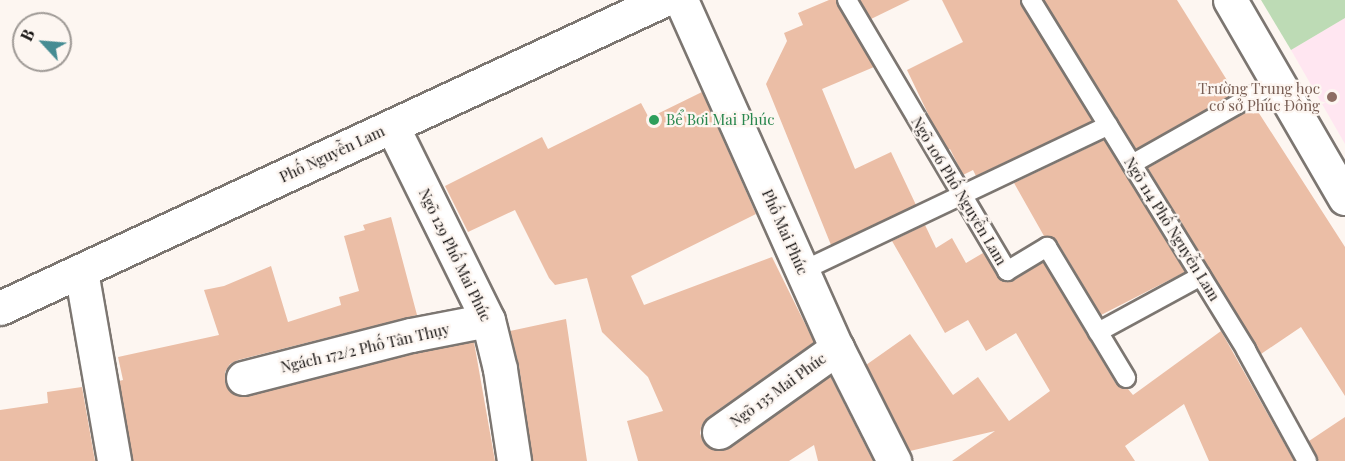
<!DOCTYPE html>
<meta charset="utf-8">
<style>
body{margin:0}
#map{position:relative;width:1345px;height:461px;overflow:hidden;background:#fdf6f1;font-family:"Playfair Display",serif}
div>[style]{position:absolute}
.education>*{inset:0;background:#ffe6f1}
.green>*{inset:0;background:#bddbb5}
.building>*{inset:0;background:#ebbea6}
.roads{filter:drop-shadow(2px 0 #7c7671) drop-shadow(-2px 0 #7c7671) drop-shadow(0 2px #7c7671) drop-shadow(0 -2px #7c7671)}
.lane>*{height:18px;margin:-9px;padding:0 9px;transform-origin:9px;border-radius:9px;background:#fff}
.street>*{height:33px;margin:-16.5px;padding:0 16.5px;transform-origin:16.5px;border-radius:16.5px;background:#fff}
.secondary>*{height:33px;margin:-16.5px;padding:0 16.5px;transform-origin:16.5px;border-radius:16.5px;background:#fff}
.dots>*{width:16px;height:16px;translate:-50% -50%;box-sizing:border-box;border:3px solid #fdf6f1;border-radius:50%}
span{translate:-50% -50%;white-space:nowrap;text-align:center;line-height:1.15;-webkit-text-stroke:4.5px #fdf6f1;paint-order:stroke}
.education-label{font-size:15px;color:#785e54}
.right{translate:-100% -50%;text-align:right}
.leisure-label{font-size:15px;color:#27864d}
.left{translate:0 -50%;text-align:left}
.street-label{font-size:15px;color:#120f0e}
.north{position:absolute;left:12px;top:12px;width:60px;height:60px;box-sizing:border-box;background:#fdf6f1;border:2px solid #9f9a96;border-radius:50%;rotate:296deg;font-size:16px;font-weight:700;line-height:24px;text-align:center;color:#120f0e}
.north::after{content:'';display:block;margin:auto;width:21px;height:27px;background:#458c93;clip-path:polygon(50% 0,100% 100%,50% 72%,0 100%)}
</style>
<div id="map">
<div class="education">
<div style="clip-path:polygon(1345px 18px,1345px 144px,1291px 50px)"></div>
</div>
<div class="green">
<div style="clip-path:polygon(1261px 0,1345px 0,1345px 18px,1291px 50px)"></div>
</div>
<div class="building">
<div style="clip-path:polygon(829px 0,836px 0,874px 67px,822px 89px,855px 169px,891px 152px,916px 205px,831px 245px,766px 84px,787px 41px,784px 33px,803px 25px,798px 13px)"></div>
<div style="clip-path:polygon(860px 0,910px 0,871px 19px)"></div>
<div style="clip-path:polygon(942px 0,1020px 0,1092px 121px,976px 176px,973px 170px,963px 175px,950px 149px,948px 150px,931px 120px,907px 70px,963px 42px)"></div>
<div style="clip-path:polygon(1044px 0,1177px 0,1235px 93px,1136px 149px)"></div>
<div style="clip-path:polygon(702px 92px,756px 214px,631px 276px,644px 305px,772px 257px,814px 342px,708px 417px,702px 425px,700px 433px,703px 442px,712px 449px,721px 451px,729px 448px,830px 376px,873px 461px,818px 461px,814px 445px,789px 461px,638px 461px,627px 421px,663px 411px,648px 377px,602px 332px,587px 278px,555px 285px,549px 278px,515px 210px,468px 232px,445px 186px,542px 137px,548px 149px,641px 103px,649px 118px)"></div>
<div style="clip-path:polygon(1255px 107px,1345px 247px,1345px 396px,1301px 327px,1261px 354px,1148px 168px)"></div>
<div style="clip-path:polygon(1104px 140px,1185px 272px,1101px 315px,1057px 241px,1052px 237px,1044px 236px,1014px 183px)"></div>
<div style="clip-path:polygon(391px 217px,417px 315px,238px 360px,230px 364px,225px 372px,225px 383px,229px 391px,237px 396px,248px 396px,415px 353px,474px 342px,495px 461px,132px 461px,119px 381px,123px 380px,118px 357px,219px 335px,204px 290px,224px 286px,271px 266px,288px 322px,341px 305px,339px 297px,359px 291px,344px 236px,365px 230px,363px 225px)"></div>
<div style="clip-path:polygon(925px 225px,936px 248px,952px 238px,966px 263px,983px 253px,1002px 281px,1013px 281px,1043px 262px,1116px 384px,1128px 389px,1133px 395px,1221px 331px,1294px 461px,1209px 461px,1184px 404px,1125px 446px,1135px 461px,952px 461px,995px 431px,910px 451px,866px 365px,910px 334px,953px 395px,978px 377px,1009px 421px,1050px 391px,1016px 333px,986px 351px,968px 320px,945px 333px,892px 241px)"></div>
<div style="clip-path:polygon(566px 319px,587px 461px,532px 461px,519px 366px,510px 331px)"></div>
<div style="clip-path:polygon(82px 387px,95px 461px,0 461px,0 410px,48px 403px,47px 392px)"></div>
<div style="clip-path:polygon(1345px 417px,1345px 461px,1318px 461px,1309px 441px)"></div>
</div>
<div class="roads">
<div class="lane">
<div style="left:847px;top:0;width:315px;rotate:59.4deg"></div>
<div style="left:1007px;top:271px;width:47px;rotate:-31deg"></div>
<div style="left:1047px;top:247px;width:153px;rotate:58.9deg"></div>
<div style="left:1031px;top:0;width:411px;rotate:58.4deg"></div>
<div style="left:1246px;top:350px;width:127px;rotate:61.2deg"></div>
<div style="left:1132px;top:164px;width:167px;rotate:-29.5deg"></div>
<div style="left:802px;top:271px;width:339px;rotate:-25.4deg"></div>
<div style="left:1098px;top:332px;width:117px;rotate:-28.5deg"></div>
</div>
<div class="street">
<div style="left:1230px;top:0;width:229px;rotate:59.9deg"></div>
<div style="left:392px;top:126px;width:216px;rotate:63.7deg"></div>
<div style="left:488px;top:320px;width:50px;rotate:76.2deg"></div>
<div style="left:500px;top:369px;width:93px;rotate:81.3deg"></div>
<div style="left:81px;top:271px;width:193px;rotate:80.1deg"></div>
<div style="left:243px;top:378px;width:173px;rotate:-14.4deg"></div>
<div style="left:411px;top:335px;width:78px;rotate:-11deg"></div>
<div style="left:719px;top:432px;width:145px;rotate:-35.4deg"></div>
</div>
<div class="secondary">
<div style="left:681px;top:0;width:381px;rotate:65.9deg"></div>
<div style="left:837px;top:348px;width:127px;rotate:63.2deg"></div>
<div style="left:0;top:308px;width:731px;rotate:-24.92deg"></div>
</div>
</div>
<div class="dots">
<div style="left:1332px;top:97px;background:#8d6e63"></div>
<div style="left:654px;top:120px;background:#2e9e5b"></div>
</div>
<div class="education-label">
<span class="right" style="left:1320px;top:97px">Trường Trung học<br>cơ sở Phúc Đồng</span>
</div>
<div class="leisure-label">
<span class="left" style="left:666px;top:120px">Bể Bơi Mai Phúc</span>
</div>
<div class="street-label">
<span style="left:332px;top:154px;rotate:-25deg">Phố Nguyễn Lam</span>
<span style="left:959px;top:191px;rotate:59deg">Ngõ 106 Phố Nguyễn Lam</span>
<span style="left:1172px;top:229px;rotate:58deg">Ngõ 114 Phố Nguyễn Lam</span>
<span style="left:785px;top:232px;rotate:66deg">Phố Mai Phúc</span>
<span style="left:455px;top:255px;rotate:64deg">Ngõ 129 Phố Mai Phúc</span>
<span style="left:365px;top:348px;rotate:-13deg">Ngách 172/2 Phố Tân Thụy</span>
<span style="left:778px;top:390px;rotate:-36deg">Ngõ 135 Mai Phúc</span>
</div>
<div class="north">B</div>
</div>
